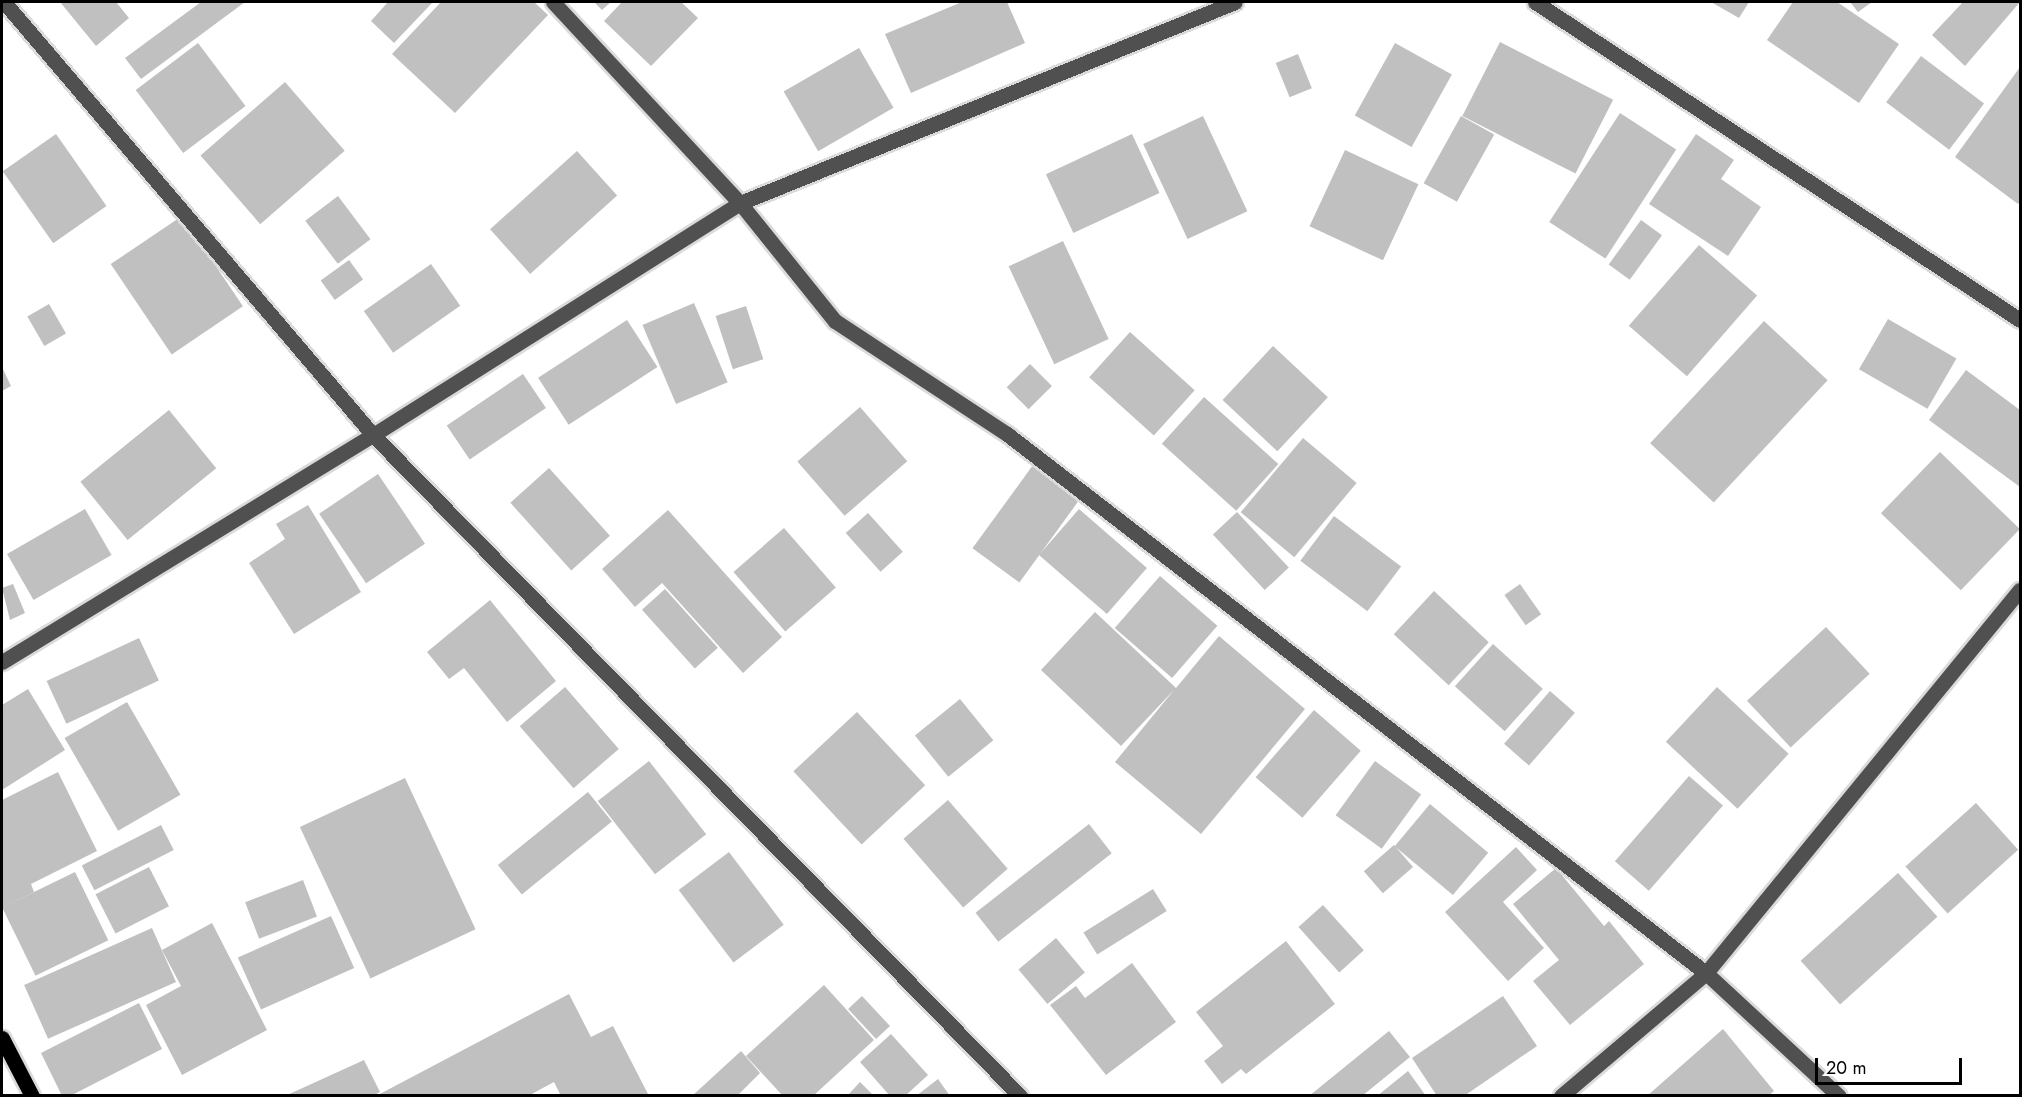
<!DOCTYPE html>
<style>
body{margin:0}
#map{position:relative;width:2022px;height:1097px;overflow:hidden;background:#fff;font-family:Jost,sans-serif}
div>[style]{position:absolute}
.building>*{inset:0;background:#c0c0c0;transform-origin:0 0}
.roads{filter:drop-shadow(2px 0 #dbdbdb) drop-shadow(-2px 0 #dbdbdb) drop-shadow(0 2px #dbdbdb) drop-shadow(0 -2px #dbdbdb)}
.minor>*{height:15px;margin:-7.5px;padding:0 7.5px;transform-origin:7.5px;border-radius:7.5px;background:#505050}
.major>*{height:15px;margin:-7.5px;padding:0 7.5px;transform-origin:7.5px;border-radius:7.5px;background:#000}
span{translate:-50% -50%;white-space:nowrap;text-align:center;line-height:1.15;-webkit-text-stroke:4.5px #fff;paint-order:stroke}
.frame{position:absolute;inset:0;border:3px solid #000;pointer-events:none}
.scale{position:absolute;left:1815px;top:1058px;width:147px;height:27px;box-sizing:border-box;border:3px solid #000;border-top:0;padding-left:8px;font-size:18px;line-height:21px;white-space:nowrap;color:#000;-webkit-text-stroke:4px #fff;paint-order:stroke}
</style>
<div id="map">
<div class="building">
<div style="clip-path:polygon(60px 2px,116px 2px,129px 18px,96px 46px)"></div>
<div style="clip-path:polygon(201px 2px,245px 2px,141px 79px,125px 58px)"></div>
<div style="clip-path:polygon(388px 2px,433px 2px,394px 43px,371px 21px)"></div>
<div style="clip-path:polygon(441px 2px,534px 2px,548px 15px,455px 113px,392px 54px)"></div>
<div style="clip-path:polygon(594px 2px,611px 2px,602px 10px)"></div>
<div style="clip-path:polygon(622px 2px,681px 2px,698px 18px,651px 66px,604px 21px)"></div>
<div style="clip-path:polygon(962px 2px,1007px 2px,1025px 43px,911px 93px,885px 34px)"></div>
<div style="clip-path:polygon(1711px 2px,1749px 2px,1739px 18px)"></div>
<div style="clip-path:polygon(1793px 2px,1837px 2px,1899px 44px,1859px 103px,1767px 40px)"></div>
<div style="clip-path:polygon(1850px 2px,1872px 2px,1858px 12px)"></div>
<div style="clip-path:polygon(1963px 2px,2020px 2px,1965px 66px,1932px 35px)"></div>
<div style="left:1500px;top:42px;width:127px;height:83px;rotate:27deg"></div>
<div style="left:198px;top:43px;width:79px;height:78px;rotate:53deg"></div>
<div style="left:1395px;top:43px;width:65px;height:83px;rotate:29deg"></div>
<div style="left:859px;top:48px;width:69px;height:87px;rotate:60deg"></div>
<div style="left:1298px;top:54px;width:37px;height:24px;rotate:68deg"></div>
<div style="left:1921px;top:56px;width:79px;height:58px;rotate:37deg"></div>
<div style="clip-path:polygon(2020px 67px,2020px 201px,2018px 204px,1955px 157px)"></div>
<div style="left:285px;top:82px;width:91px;height:112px;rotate:49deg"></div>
<div style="left:1620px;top:113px;width:67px;height:130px;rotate:33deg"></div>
<div style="left:1203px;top:116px;width:105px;height:66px;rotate:65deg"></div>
<div style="left:1461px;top:116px;width:38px;height:77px;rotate:29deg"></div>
<div style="left:56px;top:134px;width:88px;height:65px;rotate:55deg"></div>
<div style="left:1132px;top:134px;width:65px;height:95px;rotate:65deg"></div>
<div style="clip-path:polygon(1696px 134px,1734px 160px,1721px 179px,1761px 207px,1728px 256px,1649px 204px)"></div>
<div style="left:1345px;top:150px;width:81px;height:84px;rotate:25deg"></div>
<div style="left:577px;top:151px;width:60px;height:117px;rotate:48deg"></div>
<div style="left:338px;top:196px;width:54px;height:41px;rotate:53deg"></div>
<div style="left:182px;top:216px;width:109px;height:86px;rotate:56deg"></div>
<div style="left:1641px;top:220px;width:26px;height:55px;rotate:36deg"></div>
<div style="left:1063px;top:241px;width:108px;height:60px;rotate:65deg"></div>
<div style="left:1699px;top:245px;width:77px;height:107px;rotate:41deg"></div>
<div style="left:349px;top:260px;width:24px;height:35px;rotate:54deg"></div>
<div style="left:431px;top:264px;width:51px;height:82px;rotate:55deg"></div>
<div style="left:694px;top:303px;width:86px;height:56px;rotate:67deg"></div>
<div style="left:49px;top:304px;width:34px;height:25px;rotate:60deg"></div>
<div style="left:746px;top:306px;width:56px;height:32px;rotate:72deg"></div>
<div style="left:1888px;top:319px;width:79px;height:58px;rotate:30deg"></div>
<div style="left:627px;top:320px;width:56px;height:106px;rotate:57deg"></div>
<div style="left:1764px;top:321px;width:87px;height:167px;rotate:43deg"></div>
<div style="left:1130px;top:332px;width:87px;height:61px;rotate:42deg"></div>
<div style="left:1273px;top:346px;width:75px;height:74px;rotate:43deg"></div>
<div style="left:1030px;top:364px;width:31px;height:33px;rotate:45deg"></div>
<div style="clip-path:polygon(2px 367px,11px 386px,2px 391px)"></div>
<div style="clip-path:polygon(1966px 370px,2020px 410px,2020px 487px,1929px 420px)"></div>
<div style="left:523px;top:374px;width:41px;height:92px;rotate:56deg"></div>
<div style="left:1204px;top:397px;width:100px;height:63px;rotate:42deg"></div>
<div style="left:860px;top:407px;width:72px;height:83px;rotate:49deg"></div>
<div style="left:169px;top:410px;width:75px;height:114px;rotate:51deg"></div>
<div style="left:1303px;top:438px;width:70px;height:97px;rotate:40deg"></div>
<div style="left:1940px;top:452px;width:111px;height:85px;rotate:44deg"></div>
<div style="left:1033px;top:465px;width:58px;height:103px;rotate:36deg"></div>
<div style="left:549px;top:468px;width:91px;height:52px;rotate:48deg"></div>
<div style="left:378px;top:474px;width:84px;height:71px;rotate:56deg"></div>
<div style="clip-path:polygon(308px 505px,361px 592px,294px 634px,249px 563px,285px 539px,276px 524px)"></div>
<div style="left:85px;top:509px;width:53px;height:90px;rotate:60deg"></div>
<div style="left:1079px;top:509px;width:90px;height:61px;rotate:41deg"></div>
<div style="clip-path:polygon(668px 510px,782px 637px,743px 673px,662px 583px,635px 607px,602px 569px)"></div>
<div style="left:1237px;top:512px;width:76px;height:33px;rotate:47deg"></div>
<div style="left:868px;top:513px;width:52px;height:30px;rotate:48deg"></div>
<div style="left:1334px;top:516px;width:84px;height:56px;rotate:37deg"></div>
<div style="left:784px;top:528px;width:79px;height:67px;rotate:49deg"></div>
<div style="left:1160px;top:576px;width:76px;height:69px;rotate:41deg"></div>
<div style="clip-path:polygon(13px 584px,25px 613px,10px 620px,2px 588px)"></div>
<div style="left:1520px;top:584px;width:37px;height:19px;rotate:55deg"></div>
<div style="left:665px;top:589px;width:79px;height:31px;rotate:48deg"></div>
<div style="left:1434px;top:591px;width:75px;height:59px;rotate:43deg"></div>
<div style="clip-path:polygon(490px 600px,556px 681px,507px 722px,464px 668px,449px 679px,427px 652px)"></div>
<div style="clip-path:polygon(1095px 612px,1176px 688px,1219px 636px,1305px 709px,1201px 834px,1115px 762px,1174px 690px,1121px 746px,1041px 670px)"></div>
<div style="left:1826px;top:627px;width:64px;height:108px;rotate:47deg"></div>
<div style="left:139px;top:638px;width:47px;height:102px;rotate:65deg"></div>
<div style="left:1493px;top:644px;width:67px;height:57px;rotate:42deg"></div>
<div style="left:565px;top:687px;width:82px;height:60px;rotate:49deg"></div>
<div style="left:1717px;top:687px;width:98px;height:75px;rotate:43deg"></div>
<div style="clip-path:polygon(28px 689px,65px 750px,2px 790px,2px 705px)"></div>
<div style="left:1550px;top:691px;width:33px;height:70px;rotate:41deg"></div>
<div style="left:960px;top:699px;width:53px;height:58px;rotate:51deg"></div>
<div style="left:127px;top:702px;width:107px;height:72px;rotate:60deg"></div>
<div style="left:1314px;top:710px;width:62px;height:89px;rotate:41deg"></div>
<div style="left:857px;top:712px;width:100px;height:87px;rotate:47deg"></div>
<div style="left:649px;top:761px;width:93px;height:65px;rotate:52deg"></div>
<div style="left:1375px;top:761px;width:57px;height:67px;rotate:36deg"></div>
<div style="clip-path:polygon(58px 772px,97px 851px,31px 884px,34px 892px,2px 908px,2px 800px)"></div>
<div style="left:1689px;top:776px;width:45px;height:113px;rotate:41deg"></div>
<div style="left:405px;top:778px;width:167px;height:116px;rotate:65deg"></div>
<div style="left:588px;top:792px;width:38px;height:116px;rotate:51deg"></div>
<div style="left:948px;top:800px;width:91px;height:59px;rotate:49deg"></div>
<div style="left:1976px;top:803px;width:63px;height:95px;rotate:48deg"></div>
<div style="left:1430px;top:804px;width:76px;height:55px;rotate:40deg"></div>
<div style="left:1089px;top:824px;width:37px;height:144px;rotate:52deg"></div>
<div style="left:161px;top:825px;width:28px;height:89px;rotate:63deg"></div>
<div style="left:1394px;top:845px;width:29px;height:40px;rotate:49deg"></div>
<div style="clip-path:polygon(1516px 847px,1537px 870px,1503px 902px,1544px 948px,1508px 981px,1445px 912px)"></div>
<div style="left:729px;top:852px;width:91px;height:63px;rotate:53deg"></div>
<div style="left:149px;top:867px;width:44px;height:60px;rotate:63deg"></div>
<div style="clip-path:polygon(1556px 868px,1604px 926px,1609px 921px,1644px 964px,1570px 1025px,1533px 981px,1559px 960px,1513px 904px)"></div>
<div style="left:75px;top:872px;width:76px;height:81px;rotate:64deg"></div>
<div style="left:1898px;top:873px;width:59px;height:131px;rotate:48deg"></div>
<div style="left:303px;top:880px;width:39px;height:62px;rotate:69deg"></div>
<div style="left:1153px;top:889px;width:26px;height:82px;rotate:58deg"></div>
<div style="left:1323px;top:905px;width:61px;height:33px;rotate:48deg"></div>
<div style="left:331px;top:916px;width:57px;height:102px;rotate:66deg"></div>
<div style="clip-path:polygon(212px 923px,267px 1030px,182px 1075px,146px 1005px,181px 986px,162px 950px)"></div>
<div style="left:152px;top:928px;width:59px;height:140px;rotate:66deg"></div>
<div style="left:1056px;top:938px;width:45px;height:49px;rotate:50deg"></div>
<div style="clip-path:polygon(1286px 941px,1335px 1004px,1246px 1074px,1241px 1069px,1222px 1084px,1204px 1061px,1223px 1046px,1196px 1012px)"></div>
<div style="clip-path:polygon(1132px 963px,1176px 1022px,1106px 1075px,1050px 1005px,1076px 986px,1085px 998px)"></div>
<div style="clip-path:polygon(824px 985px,874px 1040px,813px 1096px,783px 1096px,746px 1056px)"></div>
<div style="clip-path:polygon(569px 994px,591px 1037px,613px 1026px,649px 1096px,561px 1096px,554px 1082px,528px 1096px,376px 1096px)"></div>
<div style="left:862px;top:996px;width:41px;height:19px;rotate:47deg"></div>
<div style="clip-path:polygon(1503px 996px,1537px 1046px,1464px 1096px,1437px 1096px,1412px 1058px)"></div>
<div style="clip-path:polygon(139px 1003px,162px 1049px,70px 1096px,62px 1096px,41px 1053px)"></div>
<div style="clip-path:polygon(1723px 1029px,1774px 1091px,1768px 1096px,1647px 1096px)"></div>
<div style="clip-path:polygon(1389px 1031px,1410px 1057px,1362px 1096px,1309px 1096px)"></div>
<div style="clip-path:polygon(891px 1034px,928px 1075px,905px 1096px,890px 1096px,860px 1062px)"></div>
<div style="clip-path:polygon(741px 1051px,760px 1073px,737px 1096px,692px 1096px)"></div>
<div style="clip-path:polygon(364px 1060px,380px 1092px,373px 1096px,285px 1096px)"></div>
<div style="clip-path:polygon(1408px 1071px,1426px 1096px,1377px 1096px)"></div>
<div style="clip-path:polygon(938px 1079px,950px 1096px,916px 1096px)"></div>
<div style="clip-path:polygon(860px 1082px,874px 1096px,847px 1096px)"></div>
</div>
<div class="roads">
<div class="minor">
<div style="left:4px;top:2px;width:569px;rotate:49.56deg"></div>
<div style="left:373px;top:435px;width:925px;rotate:45.61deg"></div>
<div style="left:553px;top:2px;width:275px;rotate:47.1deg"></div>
<div style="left:740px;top:203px;width:151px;rotate:51.2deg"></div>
<div style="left:835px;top:321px;width:206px;rotate:33.3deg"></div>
<div style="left:1007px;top:434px;width:883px;rotate:37.64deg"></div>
<div style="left:1706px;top:973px;width:181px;rotate:42.8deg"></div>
<div style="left:1535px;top:2px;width:580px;rotate:33.25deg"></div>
<div style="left:2px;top:662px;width:435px;rotate:-31.5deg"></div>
<div style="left:373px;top:435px;width:434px;rotate:-32.3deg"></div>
<div style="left:740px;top:203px;width:534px;rotate:-22.1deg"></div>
<div style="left:1561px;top:1096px;width:190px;rotate:-40.3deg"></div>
<div style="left:1706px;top:973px;width:495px;rotate:-50.7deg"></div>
</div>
<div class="major">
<div style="left:2px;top:1038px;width:65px;rotate:62.7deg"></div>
</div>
</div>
<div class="frame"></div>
<div class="scale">20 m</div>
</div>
